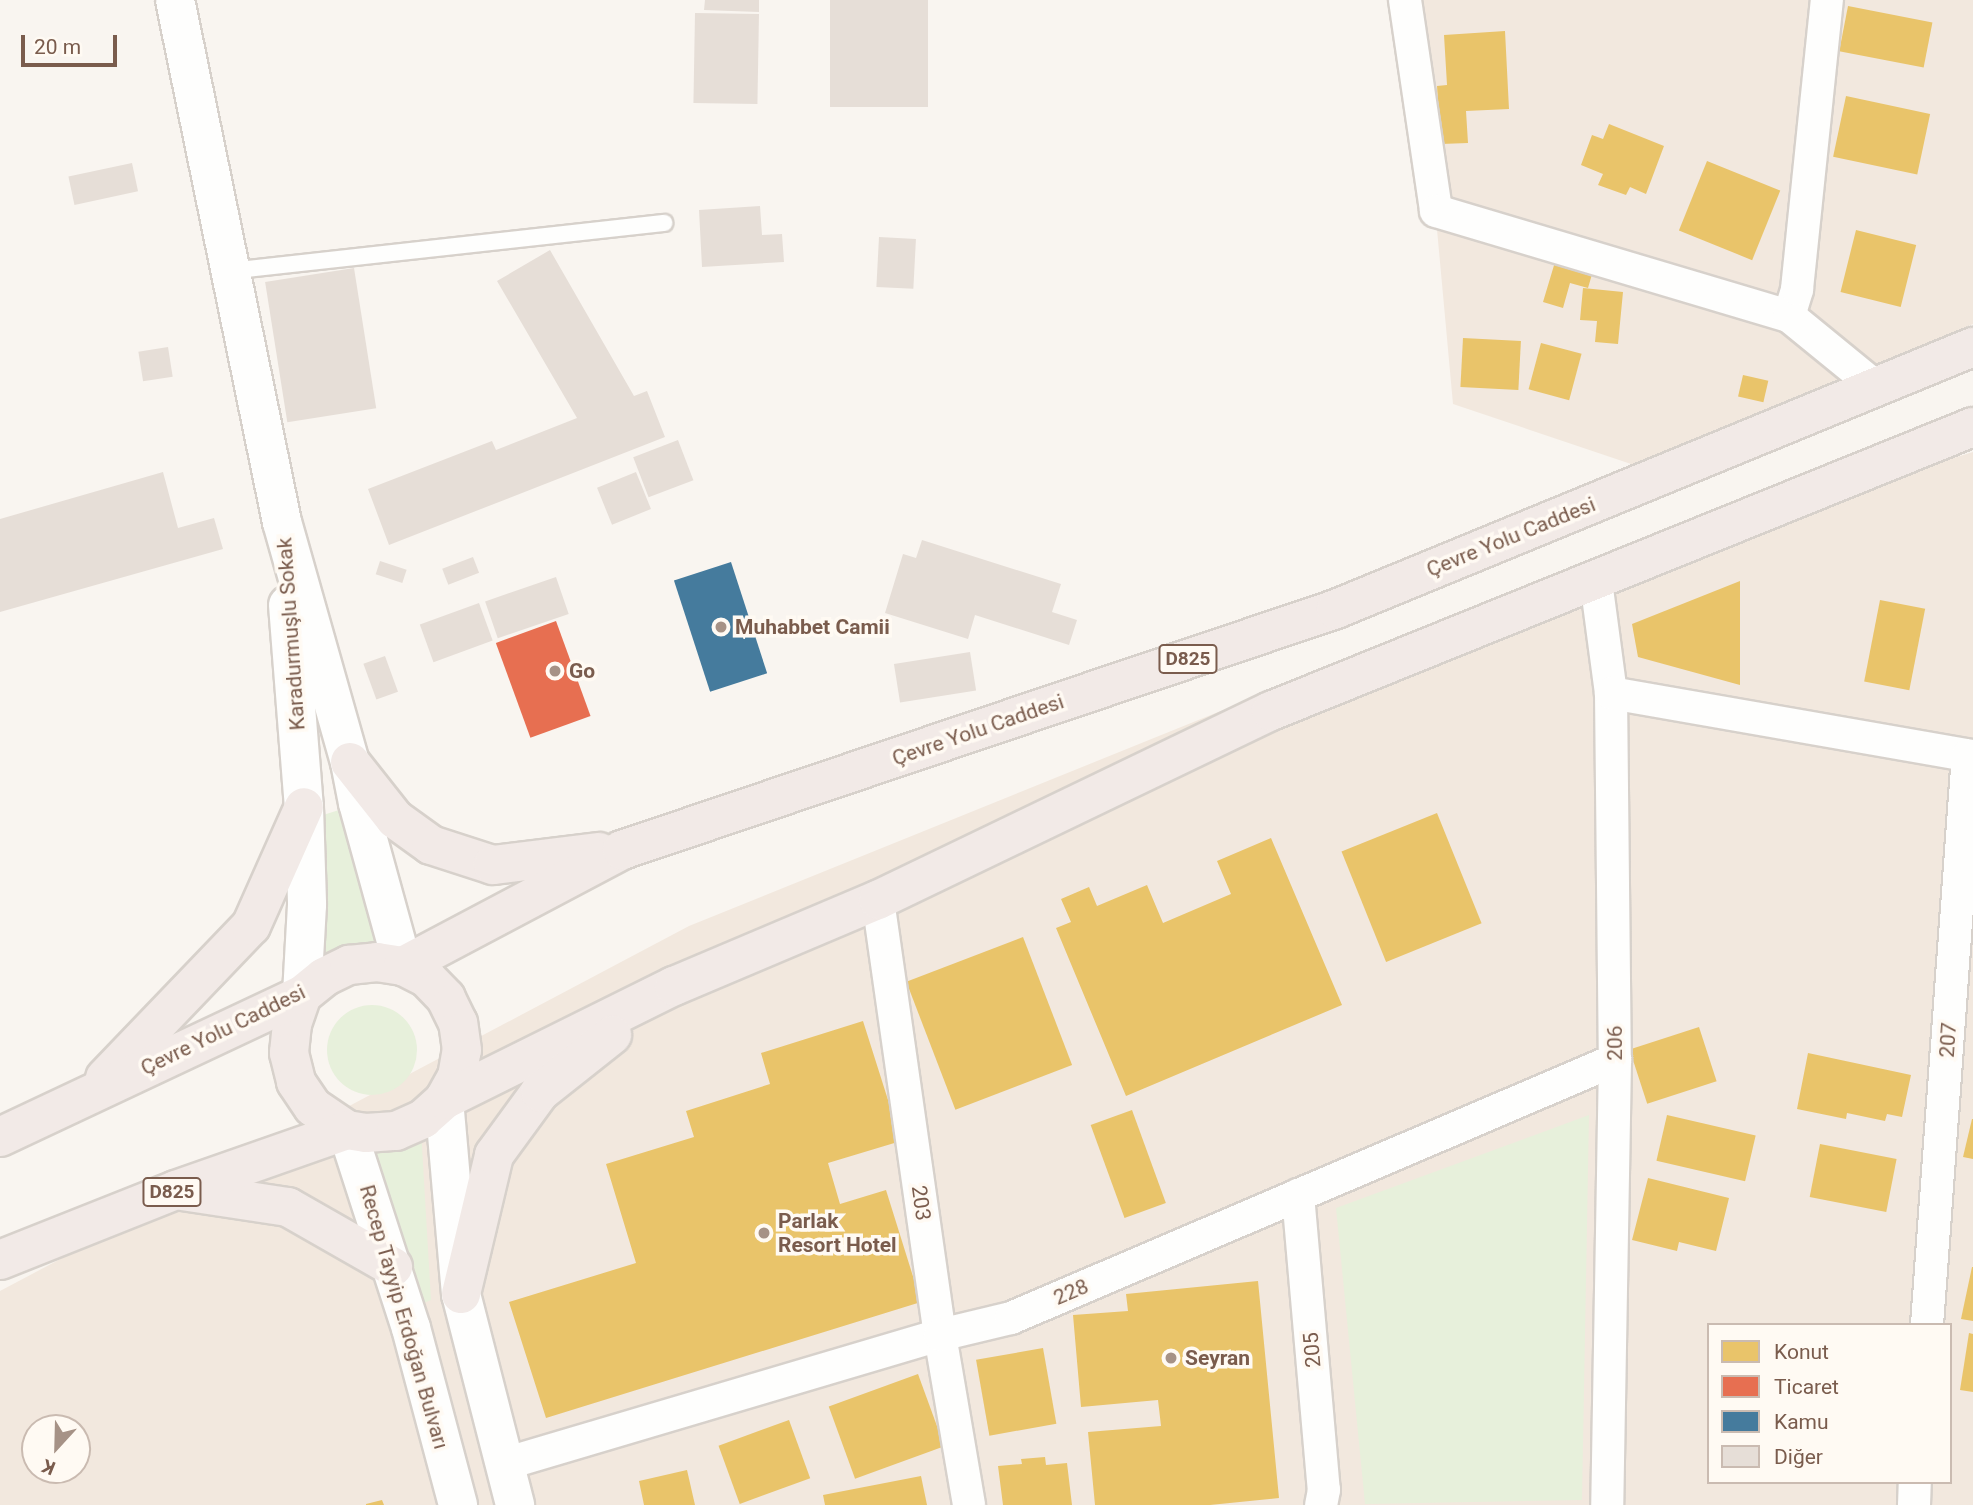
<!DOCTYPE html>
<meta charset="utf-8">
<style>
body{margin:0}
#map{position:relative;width:1973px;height:1505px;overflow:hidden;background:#f9f5f0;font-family:Roboto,sans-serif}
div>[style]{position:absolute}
.residential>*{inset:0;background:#f2e8de}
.green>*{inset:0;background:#e7f0db}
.round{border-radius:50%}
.homes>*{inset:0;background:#e9c46a;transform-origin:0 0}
.shops>*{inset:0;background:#e76f51;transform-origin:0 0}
.public>*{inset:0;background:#457b9d;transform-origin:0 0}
.building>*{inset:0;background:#e6ded7;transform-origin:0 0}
.roads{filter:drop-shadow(2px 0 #d7d1cb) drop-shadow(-2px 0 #d7d1cb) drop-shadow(0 2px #d7d1cb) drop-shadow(0 -2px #d7d1cb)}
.lane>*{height:16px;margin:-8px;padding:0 8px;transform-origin:8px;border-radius:8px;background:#fefefd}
.street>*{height:32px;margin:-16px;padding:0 16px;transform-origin:16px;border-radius:16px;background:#fefefd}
.secondary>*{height:38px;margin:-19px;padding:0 19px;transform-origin:19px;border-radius:19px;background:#fefefd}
.highway>*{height:38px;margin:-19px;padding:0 19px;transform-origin:19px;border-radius:19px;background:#f2eae7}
.dots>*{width:19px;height:19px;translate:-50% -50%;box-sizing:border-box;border:4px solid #fffaf3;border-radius:50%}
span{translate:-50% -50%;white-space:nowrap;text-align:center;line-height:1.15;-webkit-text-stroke:7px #fffaf3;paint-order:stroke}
.shield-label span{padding:2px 5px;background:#fffaf3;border:2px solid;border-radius:5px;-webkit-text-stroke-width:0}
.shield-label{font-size:19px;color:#7a5c4d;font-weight:700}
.street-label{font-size:21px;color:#7a5c4d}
.poi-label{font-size:21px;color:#7a5c4d;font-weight:700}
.left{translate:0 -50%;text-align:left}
.legend{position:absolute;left:1707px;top:1323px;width:245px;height:161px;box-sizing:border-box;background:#fffaf3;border:2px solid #cabbb1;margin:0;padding:9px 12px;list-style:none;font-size:21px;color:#7a5c4d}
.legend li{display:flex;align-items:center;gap:14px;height:35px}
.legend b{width:35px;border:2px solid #cabbb1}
.north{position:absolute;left:21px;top:1414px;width:70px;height:70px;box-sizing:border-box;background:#fffaf3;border:2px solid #cabbb1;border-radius:50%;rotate:202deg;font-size:19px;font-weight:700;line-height:28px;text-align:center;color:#7a5c4d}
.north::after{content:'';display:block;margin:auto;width:24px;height:32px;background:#a69286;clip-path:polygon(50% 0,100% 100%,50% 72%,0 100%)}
.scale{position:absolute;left:21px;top:35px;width:96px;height:32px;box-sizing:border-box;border:4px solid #7a5c4d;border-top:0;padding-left:9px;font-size:21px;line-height:24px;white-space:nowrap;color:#7a5c4d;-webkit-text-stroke:5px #fffaf3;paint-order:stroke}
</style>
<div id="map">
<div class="residential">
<div style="clip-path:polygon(1416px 0,1973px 0,1973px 324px,1634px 465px,1453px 404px)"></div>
<div style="clip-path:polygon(evenodd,1973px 452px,1973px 1505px,0 1505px,0 1291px,689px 926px,1510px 594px,1973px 452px,1709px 1325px,1950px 1325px,1950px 1482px,1709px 1482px,1709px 1325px,1973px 452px,35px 1428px,77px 1428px,77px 1470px,35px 1470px,35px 1428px)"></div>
</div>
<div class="green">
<div style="clip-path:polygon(339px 810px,380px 942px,319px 961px,320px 816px)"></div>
<div class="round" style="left:327px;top:1005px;width:90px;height:90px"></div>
<div style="clip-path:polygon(1589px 1115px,1582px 1500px,1365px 1504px,1336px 1208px)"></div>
<div style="clip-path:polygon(421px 1130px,431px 1300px,424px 1303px,367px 1148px)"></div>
</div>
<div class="homes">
<div style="left:1848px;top:6px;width:86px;height:46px;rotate:11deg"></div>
<div style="clip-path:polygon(1505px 31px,1509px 109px,1466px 111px,1468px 143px,1441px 144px,1437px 86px,1447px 85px,1444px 35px)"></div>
<div style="left:1846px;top:96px;width:86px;height:62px;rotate:12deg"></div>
<div style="clip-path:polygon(1609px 124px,1664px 146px,1646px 194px,1630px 187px,1626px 195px,1598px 185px,1603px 174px,1581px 165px,1592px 135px,1603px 139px)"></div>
<div style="left:1707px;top:161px;width:79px;height:75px;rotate:22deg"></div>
<div style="left:1856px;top:230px;width:62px;height:64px;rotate:14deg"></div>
<div style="clip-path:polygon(1558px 252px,1595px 264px,1588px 288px,1570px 283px,1563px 308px,1543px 302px)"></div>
<div style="clip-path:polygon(1583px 288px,1623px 292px,1618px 344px,1595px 342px,1597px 321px,1580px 320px)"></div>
<div style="left:1463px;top:338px;width:58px;height:49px;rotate:3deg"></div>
<div style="left:1541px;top:343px;width:42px;height:48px;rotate:15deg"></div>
<div style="left:1743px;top:375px;width:26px;height:22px;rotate:13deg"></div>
<div style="clip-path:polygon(1740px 581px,1740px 685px,1638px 657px,1632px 624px)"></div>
<div style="left:1880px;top:600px;width:46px;height:83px;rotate:11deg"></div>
<div style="left:1437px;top:813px;width:119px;height:103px;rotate:68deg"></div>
<div style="clip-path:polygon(1271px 838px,1342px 1005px,1126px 1096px,1056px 928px,1071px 922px,1061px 899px,1089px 887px,1097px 906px,1147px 885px,1163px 923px,1231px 894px,1217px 861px)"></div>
<div style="left:1023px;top:937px;width:137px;height:125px;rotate:69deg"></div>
<div style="clip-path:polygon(863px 1021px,901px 1141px,828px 1163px,840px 1204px,886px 1190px,921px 1302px,546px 1418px,509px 1302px,636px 1263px,606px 1164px,694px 1137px,686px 1111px,770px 1084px,761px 1053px)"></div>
<div style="left:1699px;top:1027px;width:57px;height:73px;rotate:72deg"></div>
<div style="clip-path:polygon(1808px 1053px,1911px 1075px,1902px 1117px,1887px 1114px,1885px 1121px,1847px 1113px,1846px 1119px,1797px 1109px)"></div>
<div style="left:1132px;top:1110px;width:99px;height:44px;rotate:70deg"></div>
<div style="left:1667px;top:1115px;width:91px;height:47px;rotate:13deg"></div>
<div style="clip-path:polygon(1972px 1119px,1973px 1119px,1973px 1159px,1963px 1157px)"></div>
<div style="left:1820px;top:1144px;width:78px;height:54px;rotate:11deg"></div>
<div style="clip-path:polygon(1648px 1178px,1729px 1198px,1716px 1251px,1679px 1242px,1677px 1251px,1632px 1240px)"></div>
<div style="clip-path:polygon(1972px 1267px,1973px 1267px,1973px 1321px,1961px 1319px)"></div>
<div style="clip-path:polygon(1258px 1281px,1279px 1498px,1210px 1505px,1095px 1505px,1088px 1432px,1161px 1426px,1158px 1400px,1081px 1407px,1073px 1315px,1128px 1311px,1126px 1294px)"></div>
<div style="clip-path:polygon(1969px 1333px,1973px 1334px,1973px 1392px,1960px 1390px)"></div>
<div style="left:1043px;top:1348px;width:77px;height:68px;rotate:80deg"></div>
<div style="left:918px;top:1374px;width:77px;height:95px;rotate:70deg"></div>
<div style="left:789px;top:1420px;width:62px;height:75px;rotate:70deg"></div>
<div style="clip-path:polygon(1045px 1457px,1046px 1465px,1067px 1463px,1072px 1505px,1003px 1505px,998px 1466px,1022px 1464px,1021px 1459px)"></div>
<div style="clip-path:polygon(687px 1470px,695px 1505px,644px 1505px,639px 1481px)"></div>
<div style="clip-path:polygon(921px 1476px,927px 1505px,825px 1505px,823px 1495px)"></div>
<div style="clip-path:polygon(382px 1500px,384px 1505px,366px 1505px,366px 1504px)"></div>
</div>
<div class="shops">
<div style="left:556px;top:621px;width:101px;height:64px;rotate:70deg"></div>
</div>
<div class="public">
<div style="left:731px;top:562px;width:117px;height:60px;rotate:72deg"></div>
</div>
<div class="building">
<div style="clip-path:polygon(705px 0,759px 0,759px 12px,704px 10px)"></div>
<div style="left:830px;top:0;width:98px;height:107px"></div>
<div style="left:695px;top:13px;width:64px;height:90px;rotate:1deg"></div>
<div style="left:132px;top:163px;width:29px;height:65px;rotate:78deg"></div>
<div style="clip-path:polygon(760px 206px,762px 235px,782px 234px,784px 262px,702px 267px,699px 210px)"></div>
<div style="left:879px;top:237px;width:37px;height:50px;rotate:3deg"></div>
<div style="clip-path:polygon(550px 250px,634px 396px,647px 391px,665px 437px,389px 545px,368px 489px,492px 441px,496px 450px,577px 418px,497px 281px)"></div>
<div style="left:354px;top:268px;width:142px;height:90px;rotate:81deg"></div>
<div style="left:168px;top:347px;width:30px;height:30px;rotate:81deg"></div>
<div style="left:678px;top:440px;width:43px;height:48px;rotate:69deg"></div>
<div style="clip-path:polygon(163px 472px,178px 528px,214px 518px,223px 549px,0 612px,0 519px)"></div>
<div style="left:636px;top:472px;width:40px;height:42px;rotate:68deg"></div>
<div style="clip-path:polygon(922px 540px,1061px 584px,1052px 612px,1077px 620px,1069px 645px,975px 615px,968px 639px,885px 613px,903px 554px,916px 558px)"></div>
<div style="left:473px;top:557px;width:17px;height:33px;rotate:69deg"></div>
<div style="left:380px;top:561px;width:28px;height:14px;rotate:18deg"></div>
<div style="left:556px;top:577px;width:39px;height:75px;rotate:71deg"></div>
<div style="left:479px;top:603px;width:40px;height:63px;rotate:70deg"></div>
<div style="left:970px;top:652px;width:39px;height:77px;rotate:81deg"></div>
<div style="left:385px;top:656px;width:38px;height:23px;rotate:70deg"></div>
</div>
<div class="roads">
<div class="lane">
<div style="left:229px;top:271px;width:438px;rotate:-6.3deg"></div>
</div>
<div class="street">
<div style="left:1405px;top:0;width:213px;rotate:81.6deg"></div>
<div style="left:1436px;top:211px;width:368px;rotate:16.6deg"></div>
<div style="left:1789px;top:316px;width:112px;rotate:39.2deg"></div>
<div style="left:1789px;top:316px;width:28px;rotate:-73deg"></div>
<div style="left:1797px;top:289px;width:291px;rotate:-84.1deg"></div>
<div style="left:1596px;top:581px;width:113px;rotate:82.4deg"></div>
<div style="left:1611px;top:693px;width:367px;rotate:89.4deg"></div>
<div style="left:1615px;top:1060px;width:445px;rotate:91deg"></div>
<div style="left:1611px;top:693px;width:367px;rotate:9.9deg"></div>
<div style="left:878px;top:900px;width:439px;rotate:81.9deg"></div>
<div style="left:940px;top:1335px;width:172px;rotate:80.3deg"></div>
<div style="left:1298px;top:1195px;width:296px;rotate:85deg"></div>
<div style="left:1324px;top:1490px;width:15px;rotate:101deg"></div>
<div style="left:1927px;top:1325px;width:571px;rotate:-85.89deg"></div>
<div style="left:504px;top:1464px;width:455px;rotate:-16.5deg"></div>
<div style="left:940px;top:1335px;width:73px;rotate:-13.5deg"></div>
<div style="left:1011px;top:1318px;width:657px;rotate:-23.13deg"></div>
<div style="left:1914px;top:1505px;width:23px;rotate:-88deg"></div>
</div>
<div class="secondary">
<div style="left:175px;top:0;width:533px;rotate:78.42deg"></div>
<div style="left:282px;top:522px;width:249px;rotate:74.2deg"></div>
<div style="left:350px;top:762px;width:42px;rotate:79deg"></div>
<div style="left:358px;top:803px;width:169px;rotate:74.6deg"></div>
<div style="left:288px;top:605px;width:203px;rotate:85.5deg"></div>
<div style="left:304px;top:807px;width:98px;rotate:88.2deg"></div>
<div style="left:307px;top:905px;width:90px;rotate:93.2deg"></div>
<div style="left:444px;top:1100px;width:195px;rotate:85deg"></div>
<div style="left:461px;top:1294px;width:218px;rotate:75.6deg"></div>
<div style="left:347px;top:1130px;width:208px;rotate:72.1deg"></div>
<div style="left:411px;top:1328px;width:183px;rotate:75.1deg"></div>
</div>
<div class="highway">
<div style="left:350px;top:762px;width:73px;rotate:51.7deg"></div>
<div style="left:395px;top:819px;width:44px;rotate:35.8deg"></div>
<div style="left:431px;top:845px;width:65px;rotate:17.9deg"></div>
<div style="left:493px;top:865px;width:107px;rotate:-7deg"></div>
<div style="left:302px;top:995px;width:31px;rotate:109deg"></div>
<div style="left:292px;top:1024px;width:29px;rotate:96deg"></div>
<div style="left:289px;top:1053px;width:30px;rotate:76deg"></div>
<div style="left:296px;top:1082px;width:30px;rotate:56deg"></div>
<div style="left:313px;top:1107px;width:41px;rotate:34.1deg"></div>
<div style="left:347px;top:1130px;width:19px;rotate:9deg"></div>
<div style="left:366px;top:1133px;width:30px;rotate:-4deg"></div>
<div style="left:396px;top:1131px;width:30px;rotate:-24deg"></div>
<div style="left:423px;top:1119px;width:28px;rotate:-42deg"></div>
<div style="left:444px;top:1100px;width:26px;rotate:-61deg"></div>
<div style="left:457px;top:1077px;width:27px;rotate:-80deg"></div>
<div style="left:462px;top:1050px;width:27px;rotate:-98deg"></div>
<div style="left:458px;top:1023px;width:28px;rotate:-116deg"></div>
<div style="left:446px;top:998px;width:28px;rotate:-134deg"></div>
<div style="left:427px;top:978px;width:27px;rotate:-153deg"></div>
<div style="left:105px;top:1078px;width:211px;rotate:-46.2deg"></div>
<div style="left:251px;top:926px;width:130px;rotate:-66deg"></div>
<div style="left:444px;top:1100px;width:257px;rotate:-26.4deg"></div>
<div style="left:674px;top:986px;width:221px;rotate:-22.9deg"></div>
<div style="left:878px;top:900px;width:436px;rotate:-25.7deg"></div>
<div style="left:1271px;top:711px;width:757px;rotate:-22.03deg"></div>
<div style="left:0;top:1137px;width:334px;rotate:-25.2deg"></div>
<div style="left:302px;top:995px;width:28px;rotate:-39deg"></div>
<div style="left:324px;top:977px;width:28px;rotate:-26deg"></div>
<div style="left:349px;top:965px;width:28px;rotate:-6deg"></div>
<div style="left:377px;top:962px;width:26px;rotate:9deg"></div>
<div style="left:403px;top:966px;width:248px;rotate:-27.9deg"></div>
<div style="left:622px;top:850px;width:754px;rotate:-18.65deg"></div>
<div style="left:1336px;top:609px;width:689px;rotate:-22.36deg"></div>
<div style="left:182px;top:1191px;width:107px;rotate:8.6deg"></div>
<div style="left:288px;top:1207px;width:121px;rotate:29.7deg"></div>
<div style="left:0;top:1260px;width:189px;rotate:-21.7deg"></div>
<div style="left:176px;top:1190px;width:181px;rotate:-19.3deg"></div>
<div style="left:461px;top:1294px;width:143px;rotate:-76.6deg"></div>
<div style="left:494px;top:1155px;width:78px;rotate:-53.9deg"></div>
<div style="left:540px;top:1092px;width:92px;rotate:-38.4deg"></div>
</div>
</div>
<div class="dots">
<div style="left:721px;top:627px;background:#a69286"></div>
<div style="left:555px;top:671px;background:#a69286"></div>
<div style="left:764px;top:1233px;background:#a69286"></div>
<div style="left:1171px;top:1358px;background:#a69286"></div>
</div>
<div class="shield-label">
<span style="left:1188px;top:659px">D825</span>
<span style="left:172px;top:1192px">D825</span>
</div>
<div class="street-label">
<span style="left:1511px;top:537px;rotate:-22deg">Çevre Yolu Caddesi</span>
<span style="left:291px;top:634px;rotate:-94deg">Karadurmuşlu Sokak</span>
<span style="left:978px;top:730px;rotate:-19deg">Çevre Yolu Caddesi</span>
<span style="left:223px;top:1030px;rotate:-26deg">Çevre Yolu Caddesi</span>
<span style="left:1948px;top:1040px;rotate:-86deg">207</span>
<span style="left:1615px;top:1043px;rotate:-90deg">206</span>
<span style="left:921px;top:1203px;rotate:82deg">203</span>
<span style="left:1071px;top:1292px;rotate:-23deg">228</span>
<span style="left:404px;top:1317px;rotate:74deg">Recep Tayyip Erdoğan Bulvarı</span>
<span style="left:1312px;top:1350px;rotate:-95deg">205</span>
</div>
<div class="poi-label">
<span class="left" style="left:735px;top:627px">Muhabbet Camii</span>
<span class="left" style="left:569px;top:671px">Go</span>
<span class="left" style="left:778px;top:1233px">Parlak<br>Resort Hotel</span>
<span class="left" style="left:1185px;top:1358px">Seyran</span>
</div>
<ul class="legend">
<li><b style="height:19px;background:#e9c46a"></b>Konut</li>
<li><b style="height:19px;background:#e76f51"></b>Ticaret</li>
<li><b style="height:19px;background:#457b9d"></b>Kamu</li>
<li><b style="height:19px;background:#e6ded7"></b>Diğer</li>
</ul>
<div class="north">K</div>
<div class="scale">20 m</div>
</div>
